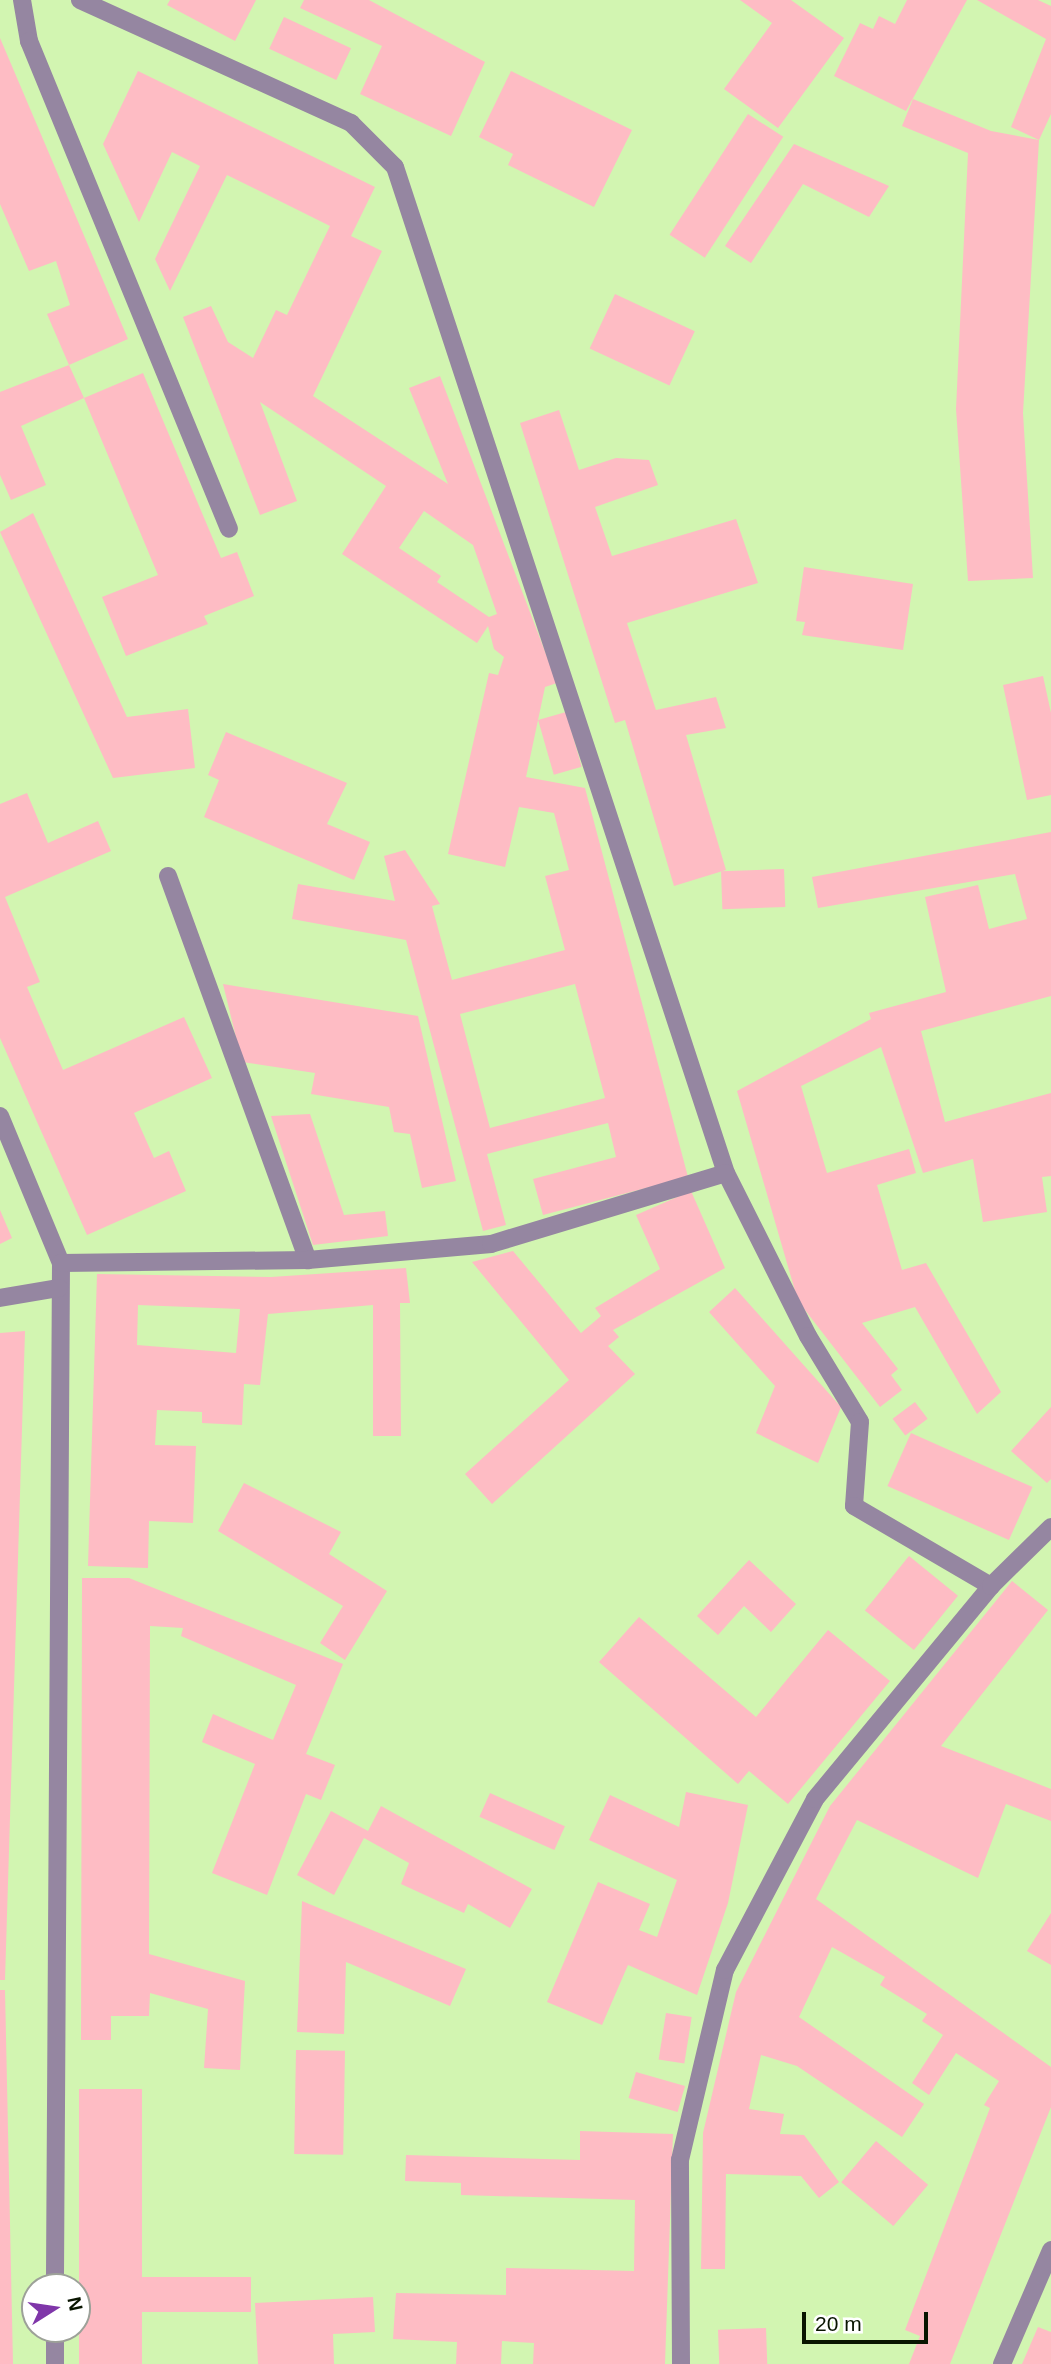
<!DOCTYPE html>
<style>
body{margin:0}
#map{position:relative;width:1051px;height:2364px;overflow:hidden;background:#d2f5b1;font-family:Helvetica,sans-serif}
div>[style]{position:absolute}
.building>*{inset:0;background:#febcc4;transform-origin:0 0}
.minor>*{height:18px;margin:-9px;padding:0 9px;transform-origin:9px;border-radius:9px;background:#9586a1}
span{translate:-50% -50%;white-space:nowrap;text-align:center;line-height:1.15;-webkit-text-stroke:7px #fff;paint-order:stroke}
.north{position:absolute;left:21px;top:2273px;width:70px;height:70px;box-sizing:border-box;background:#fff;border:2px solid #9da199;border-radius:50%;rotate:78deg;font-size:19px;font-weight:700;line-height:28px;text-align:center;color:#091500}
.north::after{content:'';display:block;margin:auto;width:24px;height:32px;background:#7f36a9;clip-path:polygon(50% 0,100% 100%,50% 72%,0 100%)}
.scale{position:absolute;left:802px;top:2312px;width:126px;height:32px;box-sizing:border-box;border:4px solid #091500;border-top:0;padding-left:9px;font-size:21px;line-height:24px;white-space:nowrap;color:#091500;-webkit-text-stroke:5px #fff;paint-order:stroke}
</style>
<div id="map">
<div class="building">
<div style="clip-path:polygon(170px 0,256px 0,235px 41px,167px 5px)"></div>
<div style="clip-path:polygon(304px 0,369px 0,485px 62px,451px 136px,360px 94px,382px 46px,300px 8px)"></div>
<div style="clip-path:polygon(740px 0,791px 0,844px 38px,778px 128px,724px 89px,772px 23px)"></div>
<div style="clip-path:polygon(907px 0,967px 0,906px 111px,834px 76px,860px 23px,873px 29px,879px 16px,895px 24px)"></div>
<div style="clip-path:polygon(977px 0,1038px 0,1051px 6px,1051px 114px,1039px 140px,1011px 127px,1046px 39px)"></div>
<div style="left:284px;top:17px;width:74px;height:35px;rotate:25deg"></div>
<div style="clip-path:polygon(0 38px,128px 339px,69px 365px,47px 314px,70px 305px,56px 261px,29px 271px,0 204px)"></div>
<div style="clip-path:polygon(evenodd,138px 71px,375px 187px,351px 236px,382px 251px,313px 396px,448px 484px,409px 388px,440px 376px,557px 683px,545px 687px,526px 777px,585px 788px,688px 1177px,543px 1215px,533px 1179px,616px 1157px,608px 1123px,487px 1154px,506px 1225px,483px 1231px,406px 940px,292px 919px,298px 884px,395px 901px,384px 856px,405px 850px,440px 904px,432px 906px,452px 980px,565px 950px,545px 876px,569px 870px,554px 813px,519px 807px,505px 867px,448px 854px,489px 673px,498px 675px,504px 657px,494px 649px,488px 626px,477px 643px,342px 554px,386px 486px,260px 402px,297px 501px,260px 515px,183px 317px,211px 306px,228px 342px,253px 358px,276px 310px,287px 315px,330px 226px,227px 175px,170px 291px,155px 259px,200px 166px,172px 152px,139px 222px,103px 144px,138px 71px,424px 511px,473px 545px,497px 614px,489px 617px,437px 582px,441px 576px,399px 548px,424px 511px,138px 71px,575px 984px,605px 1098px,490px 1128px,460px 1014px,575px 984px)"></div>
<div style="clip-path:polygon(511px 71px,632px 130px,594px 207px,508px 165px,513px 154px,479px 137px)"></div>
<div style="clip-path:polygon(913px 99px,991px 131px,1039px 140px,1023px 413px,1033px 578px,968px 581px,956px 409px,968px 153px,902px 126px)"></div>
<div style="left:748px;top:114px;width:42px;height:144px;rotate:33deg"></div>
<div style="clip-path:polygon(794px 144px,889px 186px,869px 217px,803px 184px,751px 263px,725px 246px)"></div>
<div style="left:615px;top:294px;width:88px;height:60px;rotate:25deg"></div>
<div style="clip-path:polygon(69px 365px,84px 398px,21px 426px,46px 485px,11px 500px,0 475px,0 392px)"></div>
<div style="clip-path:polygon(143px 373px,221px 558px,237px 552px,254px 596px,204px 616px,208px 624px,126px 656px,102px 597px,158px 575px,84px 398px)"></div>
<div style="clip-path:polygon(559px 410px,579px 470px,616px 458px,649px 460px,658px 485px,595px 507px,612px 556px,736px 519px,758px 583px,627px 623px,656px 710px,716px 697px,726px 728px,686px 735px,726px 870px,674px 886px,625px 720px,615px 723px,520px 423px)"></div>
<div style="clip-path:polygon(33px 513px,127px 717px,188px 709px,195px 768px,113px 778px,0 532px)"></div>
<div style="clip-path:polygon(804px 567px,913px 584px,903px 650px,802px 635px,805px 622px,796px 621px)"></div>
<div style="clip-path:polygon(1043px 676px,1051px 713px,1051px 795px,1027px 800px,1003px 685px)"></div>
<div style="left:566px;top:712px;width:57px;height:29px;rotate:74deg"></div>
<div style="clip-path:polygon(226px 732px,347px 783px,327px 824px,370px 842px,354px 880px,204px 817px,219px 780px,208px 775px)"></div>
<div style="clip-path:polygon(27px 793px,48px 843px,98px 821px,111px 851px,5px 897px,40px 982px,27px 987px,63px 1070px,184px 1017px,212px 1078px,134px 1113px,154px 1158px,169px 1151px,186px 1191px,87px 1235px,0 1038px,0 804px)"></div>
<div style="clip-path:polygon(1051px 832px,1051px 996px,921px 1031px,945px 1122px,1051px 1093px,1051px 1176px,1042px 1177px,1047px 1212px,983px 1222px,973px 1159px,923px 1173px,881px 1047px,801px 1086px,827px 1173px,909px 1149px,916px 1173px,877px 1185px,902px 1270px,926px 1263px,1001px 1392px,977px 1414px,915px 1307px,862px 1323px,898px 1369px,891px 1375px,902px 1390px,880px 1407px,798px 1301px,737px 1091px,871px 1019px,869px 1013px,946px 992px,925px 897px,978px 885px,989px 929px,1027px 919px,1015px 874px,818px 908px,812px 877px)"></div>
<div style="left:784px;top:869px;width:38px;height:63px;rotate:88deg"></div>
<div style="clip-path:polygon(223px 984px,418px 1016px,456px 1181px,422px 1188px,410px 1134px,394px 1132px,389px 1107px,311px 1094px,315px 1073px,242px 1062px)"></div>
<div style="clip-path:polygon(310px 1114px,344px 1215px,385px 1211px,388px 1236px,313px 1245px,271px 1116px)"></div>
<div style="clip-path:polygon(691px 1191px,725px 1268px,613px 1330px,619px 1337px,608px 1346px,635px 1374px,492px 1504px,465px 1474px,569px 1380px,472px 1262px,513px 1251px,581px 1333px,601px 1316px,595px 1308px,660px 1269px,636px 1215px)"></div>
<div style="clip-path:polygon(0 1210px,12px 1238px,0 1244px)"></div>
<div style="clip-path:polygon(evenodd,406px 1268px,410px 1303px,400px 1303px,401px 1436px,373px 1436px,373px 1305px,268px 1314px,260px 1385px,244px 1384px,242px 1425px,202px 1423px,202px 1412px,157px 1410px,155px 1445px,196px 1446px,193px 1523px,149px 1521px,148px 1568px,88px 1566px,97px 1274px,271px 1277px,406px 1268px,138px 1305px,240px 1309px,236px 1353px,137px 1345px,138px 1305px)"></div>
<div style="clip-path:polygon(735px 1288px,841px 1407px,818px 1463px,756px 1433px,775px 1386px,709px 1312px)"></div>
<div style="clip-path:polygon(25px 1331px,5px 1980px,0 1980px,0 1333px)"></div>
<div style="left:915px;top:1402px;width:21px;height:28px;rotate:53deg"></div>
<div style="clip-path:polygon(1051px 1407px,1051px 1479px,1047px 1483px,1011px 1451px)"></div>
<div style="left:911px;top:1433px;width:133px;height:58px;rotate:24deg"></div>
<div style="clip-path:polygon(244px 1483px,341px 1532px,329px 1554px,387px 1591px,345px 1660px,320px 1643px,343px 1606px,218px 1531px)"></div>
<div style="left:909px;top:1556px;width:63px;height:70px;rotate:39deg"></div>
<div style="clip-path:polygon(749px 1560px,796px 1604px,771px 1632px,744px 1606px,718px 1635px,697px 1616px)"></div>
<div style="clip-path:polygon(82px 1578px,129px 1578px,343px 1664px,306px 1754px,335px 1765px,321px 1800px,306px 1794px,267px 1895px,212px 1873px,255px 1764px,202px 1742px,213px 1714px,273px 1740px,296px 1685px,181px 1636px,183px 1628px,150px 1626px,149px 1954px,245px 1981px,240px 2070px,204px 2068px,208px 2009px,150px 1993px,149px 2016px,111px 2016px,111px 2040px,81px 2040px)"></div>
<div style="clip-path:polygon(1012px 1581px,1048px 1610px,941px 1746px,1051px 1789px,1051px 1821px,1006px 1804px,978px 1878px,857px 1820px,816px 1899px,1051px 2067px,1051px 2107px,950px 2364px,909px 2364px,920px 2336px,905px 2330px,990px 2108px,984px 2105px,999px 2081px,956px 2053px,929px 2095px,912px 2083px,943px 2035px,922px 2021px,927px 2014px,880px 1985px,885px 1977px,832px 1947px,799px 2017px,924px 2104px,902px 2137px,797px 2066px,761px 2055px,749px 2109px,784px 2114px,780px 2134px,804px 2135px,839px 2182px,819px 2198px,801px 2176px,726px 2174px,725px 2269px,701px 2269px,703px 2133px,736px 1992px,830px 1806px)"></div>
<div style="clip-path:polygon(639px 1617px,756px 1717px,828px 1630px,890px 1681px,788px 1804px,749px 1771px,738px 1784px,599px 1662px)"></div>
<div style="clip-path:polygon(686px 1792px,748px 1805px,728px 1903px,697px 1995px,628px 1965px,602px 2025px,547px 2002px,598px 1882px,650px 1904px,639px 1930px,657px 1937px,677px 1880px,589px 1840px,610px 1795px,679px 1827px)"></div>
<div style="left:490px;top:1793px;width:82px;height:26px;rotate:24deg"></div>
<div style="clip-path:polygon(381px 1806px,532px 1889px,510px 1928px,468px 1904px,464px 1913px,401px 1884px,409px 1863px,364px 1838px,334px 1895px,297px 1875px,331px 1811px,368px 1831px)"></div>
<div style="clip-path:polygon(302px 1901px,466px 1969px,450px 2006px,346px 1962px,344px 2034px,297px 2032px)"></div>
<div style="clip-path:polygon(1051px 1913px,1051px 1965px,1027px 1951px)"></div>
<div style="clip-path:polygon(0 1990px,5px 1990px,13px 2364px,0 2364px)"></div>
<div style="left:666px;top:2013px;width:26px;height:47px;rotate:9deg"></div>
<div style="left:296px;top:2050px;width:49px;height:104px;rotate:1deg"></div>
<div style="left:636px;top:2072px;width:51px;height:27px;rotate:16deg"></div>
<div style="clip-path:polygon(79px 2089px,142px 2089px,142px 2277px,251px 2277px,251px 2312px,142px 2312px,142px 2364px,79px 2364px)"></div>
<div style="clip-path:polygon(580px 2131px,673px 2134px,665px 2364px,533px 2364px,534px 2343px,502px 2341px,501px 2364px,456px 2364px,457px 2342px,393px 2339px,396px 2293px,506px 2295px,506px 2268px,634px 2271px,635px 2200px,461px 2195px,461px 2183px,405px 2181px,406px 2155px,580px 2160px)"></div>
<div style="left:876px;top:2141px;width:68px;height:54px;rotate:40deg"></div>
<div style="clip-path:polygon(373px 2297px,375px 2332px,333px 2334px,334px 2364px,258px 2364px,255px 2303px)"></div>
<div style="clip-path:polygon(1038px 2327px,1051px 2332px,1051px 2364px,1022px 2364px)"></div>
<div style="left:766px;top:2328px;width:36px;height:48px;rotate:88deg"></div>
</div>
<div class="minor">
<div style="left:22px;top:0;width:42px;rotate:80.3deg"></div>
<div style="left:29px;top:41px;width:527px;rotate:67.71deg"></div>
<div style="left:80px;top:0;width:298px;rotate:24.4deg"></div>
<div style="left:351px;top:123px;width:62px;rotate:45deg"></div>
<div style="left:395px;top:167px;width:1059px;rotate:71.79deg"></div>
<div style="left:726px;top:1173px;width:182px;rotate:63.3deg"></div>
<div style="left:808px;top:1336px;width:100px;rotate:58.8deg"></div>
<div style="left:860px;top:1422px;width:84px;rotate:94.1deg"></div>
<div style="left:854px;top:1506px;width:159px;rotate:30.3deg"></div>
<div style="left:168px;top:876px;width:409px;rotate:70deg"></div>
<div style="left:0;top:1116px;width:159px;rotate:67.5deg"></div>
<div style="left:61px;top:1263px;width:1024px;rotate:90.34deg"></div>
<div style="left:61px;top:1263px;width:247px;rotate:-0.7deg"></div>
<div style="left:308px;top:1260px;width:184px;rotate:-5deg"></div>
<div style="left:491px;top:1244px;width:245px;rotate:-16.8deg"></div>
<div style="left:0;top:1298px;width:60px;rotate:-9.6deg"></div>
<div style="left:55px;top:2364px;width:35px;rotate:-90deg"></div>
<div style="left:681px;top:2364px;width:204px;rotate:-90.3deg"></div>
<div style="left:680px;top:2160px;width:195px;rotate:-76.7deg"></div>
<div style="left:725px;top:1970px;width:193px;rotate:-62.2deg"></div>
<div style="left:815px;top:1799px;width:276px;rotate:-50.4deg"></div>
<div style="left:991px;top:1586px;width:84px;rotate:-44.5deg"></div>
<div style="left:1002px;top:2364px;width:124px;rotate:-66.7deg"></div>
</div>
<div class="north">N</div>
<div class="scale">20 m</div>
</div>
